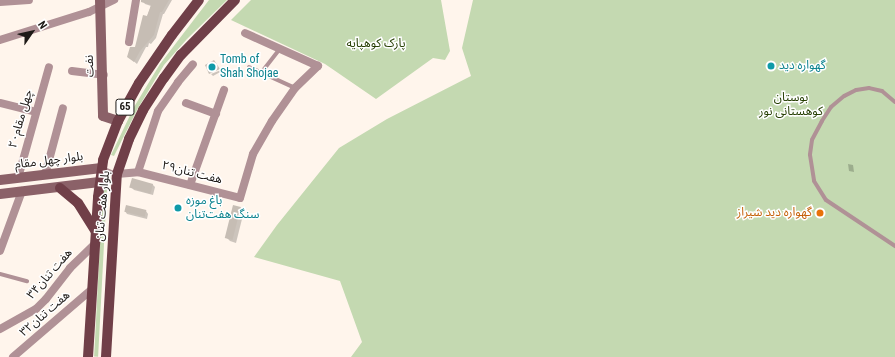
<!DOCTYPE html>
<meta charset="utf-8">
<style>
body{margin:0}
#map{position:relative;width:895px;height:357px;overflow:hidden;background:#fff5ec;font-family:"Roboto Condensed","Noto Sans Arabic",sans-serif}
div>[style]{position:absolute}
.green>*{inset:0;background:#c4d9b1;transform-origin:0 0}
.shadow>*{inset:0;background:#0003}
.building>*{inset:0;background:#c6bdb4;transform-origin:0 0}
.lane>*{height:4px;margin:-2px;padding:0 2px;transform-origin:2px;border-radius:2px;background:#b09196}
.street>*{height:8px;margin:-4px;padding:0 4px;transform-origin:4px;border-radius:4px;background:#b09196}
.secondary>*{height:10px;margin:-5px;padding:0 5px;transform-origin:5px;border-radius:5px;background:#8b6168}
.primary>*{height:10px;margin:-5px;padding:0 5px;transform-origin:5px;border-radius:5px;background:#703f48}
.dots>*{width:11px;height:11px;translate:-50% -50%;box-sizing:border-box;border:2px solid #fff;border-radius:50%}
span{translate:-50% -50%;white-space:nowrap;text-align:center;line-height:1.15;-webkit-text-stroke:3px #fff;paint-order:stroke}
.shield-label span{padding:1px 3px;background:#fff;border:1px solid;border-radius:3px;-webkit-text-stroke-width:0}
.shield-label{font-size:11px;color:#1e1a17;font-weight:700}
.park-label{font-size:12px;color:#243d00}
.culture-label{font-size:12px;color:#0d838f}
.left{translate:0 -50%;text-align:left}
.street-label{font-size:12px;color:#1e1a17}
.food-label{font-size:12px;color:#c56008}
.right{translate:-100% -50%;text-align:right}
.north{position:absolute;left:12px;top:12px;width:40px;height:40px;-webkit-text-stroke:3px #fff;paint-order:stroke;rotate:56deg;font-size:11px;font-weight:700;line-height:16px;text-align:center;color:#1e1a17}
.north::after{content:'';display:block;margin:auto;width:14px;height:18px;background:#1e1a17;clip-path:polygon(50% 0,100% 100%,50% 72%,0 100%)}
</style>
<div id="map">
<div class="green">
<div style="clip-path:polygon(209px 0,227px 0,187px 39px,164px 65px,138px 108px,114px 156px,111px 155px,134px 107px,160px 64px)"></div>
<div style="clip-path:polygon(251px 0,441px 0,450px 51px,445px 60px,433px 58px,376px 99px,325px 64px,231px 20px)"></div>
<div style="clip-path:polygon(473px 0,895px 0,895px 357px,351px 357px,362px 342px,340px 281px,254px 257px,277px 225px,339px 148px,387px 119px,471px 76px,462px 48px)"></div>
<div style="left:107px;top:187px;width:170px;height:4px;rotate:93deg"></div>
</div>
<div class="shadow">
<div style="clip-path:polygon(142px 0,172px 0,164px 14px,163px 14px,156px 38px,151px 44px,149px 43px,148px 47px,146px 47px,137px 64px,131px 59px,151px 6px,145px 4px)"></div>
<div style="clip-path:polygon(221px 70px,222px 71px,213px 76px,211px 74px)"></div>
<div style="clip-path:polygon(848px 164px,853px 165px,854px 172px,849px 171px)"></div>
<div style="clip-path:polygon(153px 185px,155px 187px,153px 195px,134px 190px,131px 187px)"></div>
<div style="clip-path:polygon(240px 207px,244px 211px,236px 243px,230px 241px,226px 237px)"></div>
<div style="clip-path:polygon(125px 211px,146px 211px,148px 214px,147px 219px,127px 214px)"></div>
</div>
<div class="building">
<div style="clip-path:polygon(141px 0,169px 0,162px 12px,160px 12px,154px 35px,140px 51px,134px 62px,127px 57px,130px 47px,135px 47px,143px 15px,147px 16px,151px 5px,141px 2px)"></div>
<div style="clip-path:polygon(214px 60px,220px 69px,209px 74px,205px 65px)"></div>
<div style="left:132px;top:178px;width:22px;height:10px;rotate:16deg"></div>
<div style="left:126px;top:205px;width:21px;height:7px;rotate:14deg"></div>
<div style="left:233px;top:205px;width:8px;height:34px;rotate:14deg"></div>
<div style="clip-path:polygon(818px 208px,825px 213px,821px 218px,815px 213px)"></div>
</div>
<div class="lane">
<div style="left:249px;top:67px;width:51px;rotate:24.5deg"></div>
<div style="left:261px;top:73px;width:31px;rotate:-52deg"></div>
<div style="left:895px;top:102px;width:17px;rotate:-140deg"></div>
<div style="left:882px;top:91px;width:13px;rotate:-167deg"></div>
<div style="left:869px;top:88px;width:13px;rotate:171deg"></div>
<div style="left:856px;top:90px;width:13px;rotate:153deg"></div>
<div style="left:844px;top:96px;width:17px;rotate:140deg"></div>
<div style="left:831px;top:107px;width:17px;rotate:123deg"></div>
<div style="left:822px;top:121px;width:21px;rotate:118deg"></div>
<div style="left:812px;top:140px;width:15px;rotate:98deg"></div>
<div style="left:810px;top:155px;width:26px;rotate:81deg"></div>
<div style="left:814px;top:181px;width:22px;rotate:58deg"></div>
<div style="left:826px;top:200px;width:83px;rotate:33.7deg"></div>
<div style="left:102px;top:168px;width:15px;rotate:23deg"></div>
<div style="left:0;top:274px;width:28px;rotate:15deg"></div>
</div>
<div class="street">
<div style="left:0;top:2px;width:29px;rotate:-4deg"></div>
<div style="left:0;top:40px;width:93px;rotate:-17.5deg"></div>
<div style="left:89px;top:12px;width:28px;rotate:-26deg"></div>
<div style="left:129px;top:42px;width:43px;rotate:-80.5deg"></div>
<div style="left:72px;top:71px;width:32px;rotate:7deg"></div>
<div style="left:0;top:103px;width:37px;rotate:14deg"></div>
<div style="left:186px;top:103px;width:32px;rotate:20deg"></div>
<div style="left:138px;top:172px;width:64px;rotate:-71.8deg"></div>
<div style="left:158px;top:111px;width:35px;rotate:-55deg"></div>
<div style="left:178px;top:82px;width:23px;rotate:-50deg"></div>
<div style="left:117px;top:174px;width:21px;rotate:-5deg"></div>
<div style="left:138px;top:172px;width:105px;rotate:14.3deg"></div>
<div style="left:240px;top:198px;width:46px;rotate:-73.5deg"></div>
<div style="left:253px;top:154px;width:38px;rotate:-60deg"></div>
<div style="left:272px;top:121px;width:40px;rotate:-55.1deg"></div>
<div style="left:295px;top:88px;width:32px;rotate:-44deg"></div>
<div style="left:318px;top:66px;width:80px;rotate:-155.7deg"></div>
<div style="left:45px;top:175px;width:69px;rotate:-75deg"></div>
<div style="left:18px;top:178px;width:115px;rotate:-74.4deg"></div>
<div style="left:190px;top:185px;width:101px;rotate:-70.3deg"></div>
<div style="left:0;top:251px;width:64px;rotate:-69.9deg"></div>
<div style="left:0;top:329px;width:41px;rotate:-29.1deg"></div>
<div style="left:36px;top:309px;width:14px;rotate:-45deg"></div>
<div style="left:46px;top:299px;width:39px;rotate:-52deg"></div>
<div style="left:70px;top:268px;width:35px;rotate:-44deg"></div>
<div style="left:13px;top:357px;width:104px;rotate:-40.7deg"></div>
</div>
<div class="secondary">
<div style="left:100px;top:0;width:116px;rotate:88.5deg"></div>
<div style="left:103px;top:116px;width:16px;rotate:18deg"></div>
<div style="left:0;top:180px;width:102px;rotate:-6.8deg"></div>
<div style="left:0;top:194px;width:100px;rotate:-6.9deg"></div>
</div>
<div class="primary">
<div style="left:60px;top:188px;width:23px;rotate:40deg"></div>
<div style="left:78px;top:203px;width:34px;rotate:58deg"></div>
<div style="left:88px;top:357px;width:160px;rotate:-86.4deg"></div>
<div style="left:98px;top:197px;width:37px;rotate:-82deg"></div>
<div style="left:103px;top:160px;width:42px;rotate:-69deg"></div>
<div style="left:118px;top:121px;width:43px;rotate:-61.1deg"></div>
<div style="left:139px;top:83px;width:58px;rotate:-55.5deg"></div>
<div style="left:172px;top:35px;width:44px;rotate:-52.4deg"></div>
<div style="left:106px;top:357px;width:183px;rotate:-86.6deg"></div>
<div style="left:117px;top:174px;width:37px;rotate:-71deg"></div>
<div style="left:129px;top:139px;width:32px;rotate:-64deg"></div>
<div style="left:143px;top:110px;width:38px;rotate:-57deg"></div>
<div style="left:164px;top:78px;width:29px;rotate:-54deg"></div>
<div style="left:181px;top:55px;width:77px;rotate:-45.5deg"></div>
</div>
<div class="dots">
<div style="left:771px;top:66px;background:#0f9aa8"></div>
<div style="left:212px;top:67px;background:#0f9aa8"></div>
<div style="left:178px;top:208px;background:#0f9aa8"></div>
<div style="left:820px;top:213px;background:#e8710a"></div>
</div>
<div class="shield-label">
<span style="left:125px;top:107px">65</span>
</div>
<div class="park-label">
<span style="left:376px;top:44px">پارک کوهپایه</span>
<span style="left:791px;top:105px">بوستان<br>کوهستانی نور</span>
</div>
<div class="culture-label">
<span class="left" style="left:220px;top:67px">Tomb of<br>Shah Shojae</span>
<span class="left" style="left:779px;top:66px">گهواره دید</span>
<span class="left" style="left:186px;top:208px">باغ‌ موزه<br>سنگ هفت‌تنان</span>
</div>
<div class="street-label">
<span style="left:90px;top:66px;rotate:-92deg">نفت</span>
<span style="left:21px;top:119px;rotate:-74deg">چهل مقام۲۰</span>
<span style="left:49px;top:161px;rotate:-7deg">بلوار چهل مقام</span>
<span style="left:192px;top:173px;rotate:14deg">هفت تنان۲۹</span>
<span style="left:103px;top:206px;rotate:-85deg">بلوار هفت تنان</span>
<span style="left:50px;top:274px;rotate:-49deg">هفت تنان۳۴</span>
<span style="left:45px;top:314px;rotate:-41deg">هفت تنان۳۲</span>
</div>
<div class="food-label">
<span class="right" style="left:812px;top:213px">گهواره دید شیراز</span>
</div>
<div class="north">N</div>
</div>
